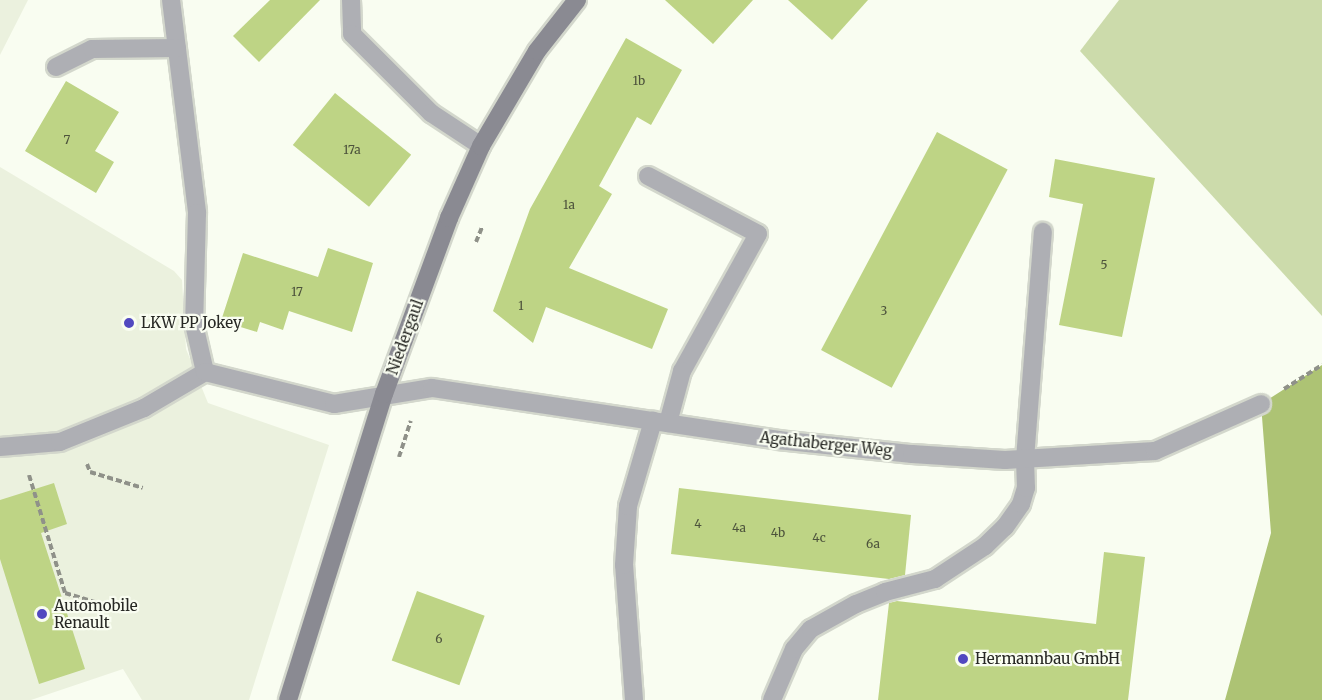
<!DOCTYPE html>
<style>
body{margin:0}
#map{position:relative;width:1322px;height:700px;overflow:hidden;background:#f9fdf1;font-family:Merriweather,serif}
div>[style]{position:absolute}
.built>*{inset:0;background:#ebf1de}
.green>*{inset:0;background:#ccdbab}
.forest>*{inset:0;background:#adc374}
.building>*{inset:0;background:#bed485;transform-origin:0 0}
.path>*{height:4px;margin-top:-2px;transform-origin:0;background:repeating-linear-gradient(90deg,#8f9189 0 6px,transparent 0 9px)}
.roads{filter:drop-shadow(2px 0 #d3d7cc) drop-shadow(-2px 0 #d3d7cc) drop-shadow(0 2px #d3d7cc) drop-shadow(0 -2px #d3d7cc)}
.service>*{height:18px;margin:-9px;padding:0 9px;transform-origin:9px;border-radius:9px;background:#aeafb4}
.minor>*{height:18px;margin:-9px;padding:0 9px;transform-origin:9px;border-radius:9px;background:#aeafb4}
.secondary>*{height:18px;margin:-9px;padding:0 9px;transform-origin:9px;border-radius:9px;background:#8a8a92}
.dots>*{width:16px;height:16px;translate:-50% -50%;box-sizing:border-box;border:3px solid #f9fdf1;border-radius:50%}
span{translate:-50% -50%;white-space:nowrap;text-align:center;line-height:1.15;-webkit-text-stroke:4.5px #f9fdf1;paint-order:stroke}
.number-label{font-size:12px;color:#4d533c}
.number-label span{-webkit-text-stroke-width:0}
.poi-label{font-size:15px;color:#272824}
.left{translate:0 -50%;text-align:left}
.street-label{font-size:15px;color:#272824}
</style>
<div id="map">
<div class="built">
<div style="clip-path:polygon(0 0,28px 0,0 55px)"></div>
<div style="clip-path:polygon(0 167px,174px 271px,182px 280px,186px 349px,208px 403px,329px 445px,249px 700px,142px 700px,123px 669px,31px 700px,0 700px)"></div>
</div>
<div class="green">
<div style="clip-path:polygon(1119px 0,1322px 0,1322px 316px,1080px 51px)"></div>
</div>
<div class="forest">
<div style="clip-path:polygon(1322px 365px,1322px 700px,1225px 700px,1271px 533px,1261px 404px)"></div>
</div>
<div class="building">
<div style="clip-path:polygon(270px 0,320px 0,259px 62px,233px 36px)"></div>
<div style="clip-path:polygon(665px 0,753px 0,713px 44px)"></div>
<div style="clip-path:polygon(788px 0,868px 0,832px 40px)"></div>
<div style="clip-path:polygon(626px 38px,682px 70px,651px 125px,637px 117px,599px 186px,612px 194px,569px 268px,668px 309px,652px 349px,546px 307px,533px 343px,493px 311px,530px 209px)"></div>
<div style="clip-path:polygon(66px 81px,119px 112px,95px 151px,114px 162px,96px 193px,25px 151px)"></div>
<div style="left:335px;top:93px;width:98px;height:67px;rotate:39deg"></div>
<div style="left:937px;top:132px;width:80px;height:247px;rotate:28deg"></div>
<div style="clip-path:polygon(1055px 159px,1155px 178px,1122px 337px,1059px 325px,1083px 204px,1049px 197px)"></div>
<div style="clip-path:polygon(328px 248px,373px 263px,352px 332px,289px 311px,283px 330px,260px 322px,257px 332px,221px 321px,243px 253px,318px 277px)"></div>
<div style="clip-path:polygon(54px 483px,67px 524px,41px 533px,85px 669px,39px 684px,0 559px,0 500px)"></div>
<div style="clip-path:polygon(679px 488px,911px 515px,905px 575px,889px 579px,671px 554px)"></div>
<div style="clip-path:polygon(1104px 552px,1145px 557px,1128px 700px,878px 700px,889px 603px,897px 601px,1096px 624px)"></div>
<div style="left:417px;top:591px;width:72px;height:74px;rotate:20deg"></div>
</div>
<div class="path">
<div style="left:476px;top:242px;width:16px;rotate:-68deg"></div>
<div style="left:1284px;top:389px;width:45px;rotate:-32.3deg"></div>
<div style="left:399px;top:457px;width:38px;rotate:-72deg"></div>
<div style="left:87px;top:464px;width:9px;rotate:69deg"></div>
<div style="left:90px;top:472px;width:55px;rotate:16.8deg"></div>
<div style="left:29px;top:475px;width:123px;rotate:73deg"></div>
<div style="left:65px;top:593px;width:42px;rotate:16.7deg"></div>
</div>
<div class="roads">
<div class="service">
<div style="left:351px;top:0;width:34px;rotate:88deg"></div>
<div style="left:352px;top:34px;width:112px;rotate:45deg"></div>
<div style="left:431px;top:113px;width:60px;rotate:33.4deg"></div>
<div style="left:648px;top:176px;width:124px;rotate:27.8deg"></div>
<div style="left:758px;top:234px;width:157px;rotate:119deg"></div>
<div style="left:682px;top:371px;width:54px;rotate:105.1deg"></div>
<div style="left:0;top:447px;width:60px;rotate:-4.8deg"></div>
<div style="left:60px;top:442px;width:91px;rotate:-22deg"></div>
<div style="left:144px;top:408px;width:71px;rotate:-30.5deg"></div>
<div style="left:634px;top:700px;width:135px;rotate:-94.2deg"></div>
<div style="left:624px;top:565px;width:59px;rotate:-86.1deg"></div>
<div style="left:628px;top:506px;width:89px;rotate:-73.6deg"></div>
<div style="left:772px;top:700px;width:56px;rotate:-66.7deg"></div>
<div style="left:794px;top:649px;width:26px;rotate:-50deg"></div>
<div style="left:811px;top:629px;width:51px;rotate:-29.1deg"></div>
<div style="left:856px;top:604px;width:31px;rotate:-22deg"></div>
<div style="left:885px;top:592px;width:52px;rotate:-14.6deg"></div>
<div style="left:935px;top:579px;width:60px;rotate:-33.4deg"></div>
<div style="left:985px;top:546px;width:28px;rotate:-44deg"></div>
<div style="left:1005px;top:527px;width:28px;rotate:-55deg"></div>
<div style="left:1021px;top:504px;width:17px;rotate:-73deg"></div>
<div style="left:1026px;top:488px;width:29px;rotate:-92deg"></div>
<div style="left:1025px;top:459px;width:228px;rotate:-85.5deg"></div>
</div>
<div class="minor">
<div style="left:171px;top:0;width:215px;rotate:83deg"></div>
<div style="left:197px;top:213px;width:111px;rotate:91.5deg"></div>
<div style="left:194px;top:324px;width:49px;rotate:77.1deg"></div>
<div style="left:205px;top:372px;width:133px;rotate:13.9deg"></div>
<div style="left:334px;top:404px;width:99px;rotate:-9.3deg"></div>
<div style="left:432px;top:388px;width:350px;rotate:8.5deg"></div>
<div style="left:778px;top:440px;width:135px;rotate:6deg"></div>
<div style="left:912px;top:454px;width:93px;rotate:3.7deg"></div>
<div style="left:1005px;top:460px;width:150px;rotate:-3.4deg"></div>
<div style="left:1155px;top:451px;width:116px;rotate:-23.9deg"></div>
<div style="left:56px;top:67px;width:40px;rotate:-26.6deg"></div>
<div style="left:92px;top:49px;width:85px;rotate:-0.7deg"></div>
</div>
<div class="secondary">
<div style="left:288px;top:700px;width:321px;rotate:-72.6deg"></div>
<div style="left:384px;top:394px;width:188px;rotate:-69.7deg"></div>
<div style="left:449px;top:218px;width:79px;rotate:-66deg"></div>
<div style="left:481px;top:146px;width:110px;rotate:-59.5deg"></div>
<div style="left:537px;top:51px;width:65px;rotate:-51.9deg"></div>
</div>
</div>
<div class="dots">
<div style="left:129px;top:323px;background:#5249c0"></div>
<div style="left:42px;top:614px;background:#5249c0"></div>
<div style="left:963px;top:659px;background:#5249c0"></div>
</div>
<div class="number-label">
<span style="left:639px;top:81px">1b</span>
<span style="left:67px;top:140px">7</span>
<span style="left:352px;top:150px">17a</span>
<span style="left:569px;top:205px">1a</span>
<span style="left:1104px;top:265px">5</span>
<span style="left:297px;top:292px">17</span>
<span style="left:521px;top:306px">1</span>
<span style="left:884px;top:311px">3</span>
<span style="left:698px;top:524px">4</span>
<span style="left:739px;top:528px">4a</span>
<span style="left:778px;top:533px">4b</span>
<span style="left:819px;top:538px">4c</span>
<span style="left:873px;top:544px">6a</span>
<span style="left:439px;top:639px">6</span>
</div>
<div class="poi-label">
<span class="left" style="left:141px;top:323px">LKW PP Jokey</span>
<span class="left" style="left:54px;top:614px">Automobile<br>Renault</span>
<span class="left" style="left:975px;top:659px">Hermannbau GmbH</span>
</div>
<div class="street-label">
<span style="left:405px;top:337px;rotate:-70deg">Niedergaul</span>
<span style="left:826px;top:444px;rotate:6deg">Agathaberger Weg</span>
</div>
</div>
